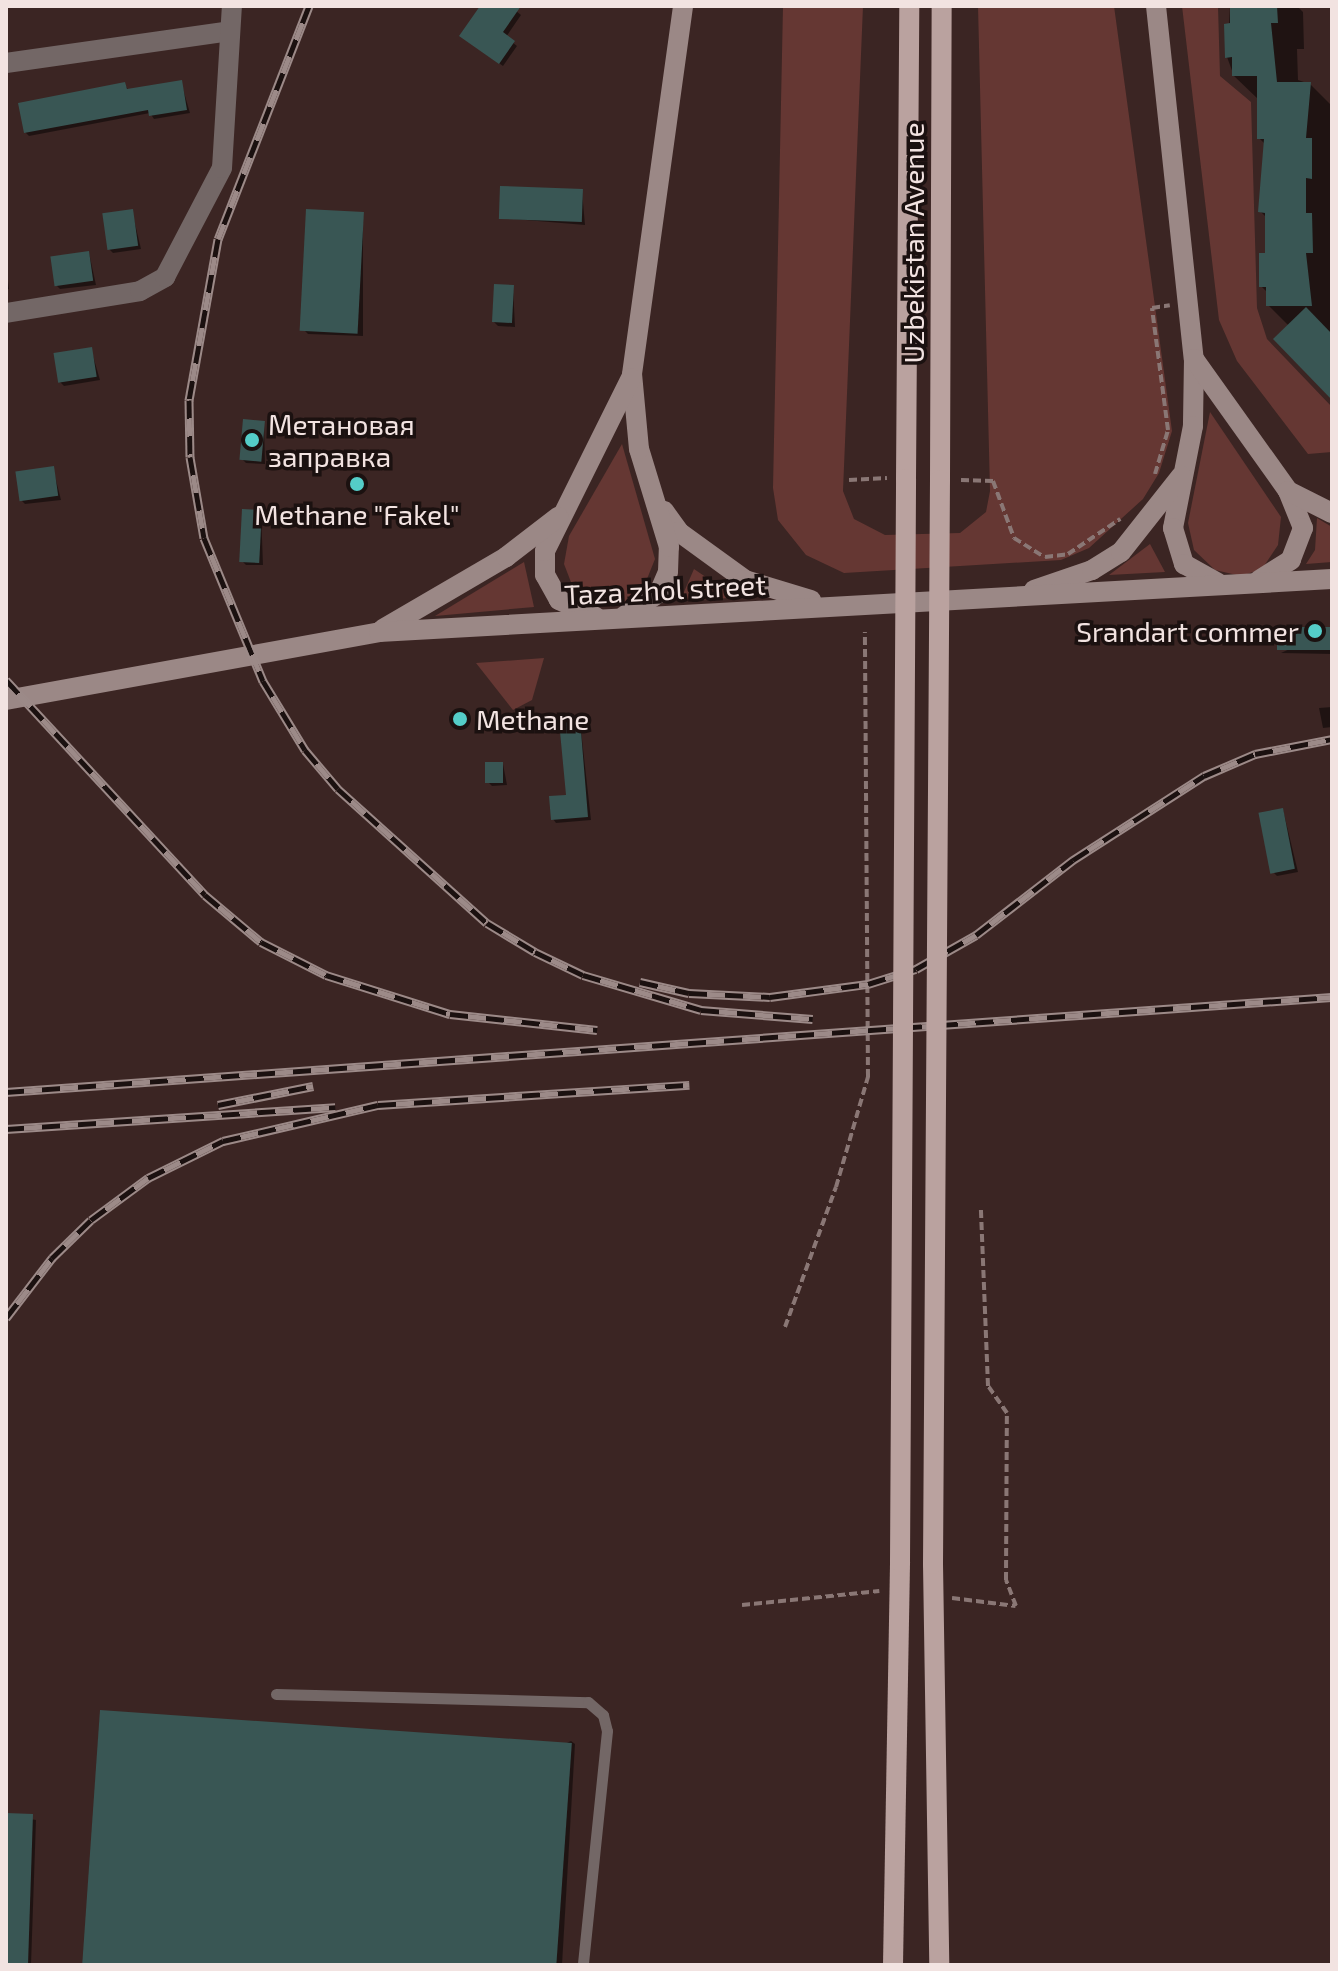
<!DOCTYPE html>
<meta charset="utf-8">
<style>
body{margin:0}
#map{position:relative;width:1338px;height:1971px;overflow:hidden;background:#3b2523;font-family:"Exo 2",sans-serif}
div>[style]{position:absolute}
.green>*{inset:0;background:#653733}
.shadow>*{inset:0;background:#0007}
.building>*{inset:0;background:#395654;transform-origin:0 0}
.path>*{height:4px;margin-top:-2px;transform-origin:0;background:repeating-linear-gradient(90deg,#8a7775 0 8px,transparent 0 12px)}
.service>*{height:11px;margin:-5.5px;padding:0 5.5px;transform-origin:5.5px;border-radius:5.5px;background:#736766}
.minor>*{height:20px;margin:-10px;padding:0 10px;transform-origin:10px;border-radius:10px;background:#736766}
.secondary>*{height:20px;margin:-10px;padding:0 10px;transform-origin:10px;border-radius:10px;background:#9b8886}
.primary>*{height:20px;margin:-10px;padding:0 10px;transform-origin:10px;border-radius:10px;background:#baa29f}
.rail>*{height:9px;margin-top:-4.5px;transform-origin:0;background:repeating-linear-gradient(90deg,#1b1110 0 18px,#9c8a88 0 36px);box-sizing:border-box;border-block:2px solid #9c8a88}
.primary-bridge>*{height:20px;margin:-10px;padding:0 10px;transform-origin:10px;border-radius:10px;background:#baa29f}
.dots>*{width:22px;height:22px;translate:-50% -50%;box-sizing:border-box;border:4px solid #1b1110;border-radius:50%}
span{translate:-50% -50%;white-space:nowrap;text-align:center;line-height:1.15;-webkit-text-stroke:7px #1b1110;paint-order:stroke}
.street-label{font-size:28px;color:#f2e3e1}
.poi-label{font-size:28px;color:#f2e3e1}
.left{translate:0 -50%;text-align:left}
.right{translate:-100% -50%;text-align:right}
.frame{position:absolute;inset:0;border:8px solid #f2e3e1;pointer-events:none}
</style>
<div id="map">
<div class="green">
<div style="clip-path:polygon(783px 6px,863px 6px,843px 491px,854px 519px,885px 535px,960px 533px,986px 512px,990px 491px,978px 6px,1114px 6px,1172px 431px,1159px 473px,1143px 499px,1089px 548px,1061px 560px,844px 573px,806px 555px,778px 520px,773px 488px)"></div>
<div style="clip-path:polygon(1182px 6px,1218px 6px,1220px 76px,1251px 102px,1257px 308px,1267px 339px,1332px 407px,1332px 452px,1308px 454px,1237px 361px,1219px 320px)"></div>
<div style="clip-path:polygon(1210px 412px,1281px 517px,1278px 545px,1262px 569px,1241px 576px,1215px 570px,1194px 550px,1188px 523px)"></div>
<div style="clip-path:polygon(622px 444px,655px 559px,645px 584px,623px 604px,599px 605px,574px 590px,564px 564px,569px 536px)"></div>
<div style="clip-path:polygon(1317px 518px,1332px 527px,1332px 562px,1306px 564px,1315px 550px)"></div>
<div style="clip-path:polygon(1150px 544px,1165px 572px,1109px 575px)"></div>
<div style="clip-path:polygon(524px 562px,534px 607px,435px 616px)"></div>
<div style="clip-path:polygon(694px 569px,719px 586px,745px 597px,680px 601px)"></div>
<div style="clip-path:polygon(544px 658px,532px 700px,513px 710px,476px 663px)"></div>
</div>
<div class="shadow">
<div style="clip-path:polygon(482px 6px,510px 6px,521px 15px,506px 37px,517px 46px,503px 66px,465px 39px)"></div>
<div style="clip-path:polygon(1230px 6px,1297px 6px,1303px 12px,1304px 49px,1297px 49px,1298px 80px,1310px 84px,1332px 106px,1332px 397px,1289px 326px,1268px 305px,1268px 293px,1261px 286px,1267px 255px,1267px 218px,1261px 212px,1265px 144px,1259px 138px,1259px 100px,1234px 76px,1227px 57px)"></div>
<div style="clip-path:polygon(181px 82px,190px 113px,154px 119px,150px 113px,29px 136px,25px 132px,125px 85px,129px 91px)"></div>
<div style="clip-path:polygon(582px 191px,585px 225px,501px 218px)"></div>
<div style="clip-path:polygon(132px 211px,141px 249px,113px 253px,109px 249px)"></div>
<div style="clip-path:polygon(363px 213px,363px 336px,308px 334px,304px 330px)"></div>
<div style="clip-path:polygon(89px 253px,96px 285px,60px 289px,56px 285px)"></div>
<div style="clip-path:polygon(6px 266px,9px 289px,6px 290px)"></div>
<div style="clip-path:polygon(513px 287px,515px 327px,498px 326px,494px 322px)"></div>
<div style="clip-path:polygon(91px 349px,100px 380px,64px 386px,60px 382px)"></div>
<div style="clip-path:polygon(264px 423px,265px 464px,246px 463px,242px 459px)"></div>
<div style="clip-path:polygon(53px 468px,61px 500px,25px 504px,21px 500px)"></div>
<div style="clip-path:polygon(261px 512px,263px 565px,246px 565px,242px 561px)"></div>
<div style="clip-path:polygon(1332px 629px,1332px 654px,1281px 653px)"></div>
<div style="clip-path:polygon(1332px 707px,1332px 727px,1323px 728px,1319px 708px)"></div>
<div style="clip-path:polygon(580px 721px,591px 820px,556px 823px,553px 819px,568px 797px)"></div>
<div style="clip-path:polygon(503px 764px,507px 785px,492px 786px,488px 782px)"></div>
<div style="clip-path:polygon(1283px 810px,1298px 872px,1277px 876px,1273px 872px)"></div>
<div style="clip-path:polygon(571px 1741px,575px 1744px,562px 1965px,87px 1965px)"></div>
<div style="clip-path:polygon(6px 1815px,36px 1820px,31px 1965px,6px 1965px)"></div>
</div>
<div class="building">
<div style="clip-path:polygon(480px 6px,521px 6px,503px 32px,515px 41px,499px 64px,459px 36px)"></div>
<div style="clip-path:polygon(1230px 6px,1277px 6px,1278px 23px,1271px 23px,1277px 82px,1311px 82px,1306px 138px,1312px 138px,1312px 179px,1306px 178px,1306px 213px,1312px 213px,1313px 253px,1306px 253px,1312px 306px,1266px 306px,1266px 287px,1259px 287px,1259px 253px,1265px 253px,1265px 213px,1258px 212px,1264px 139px,1257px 139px,1257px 76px,1232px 76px,1232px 57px,1225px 58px,1224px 24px,1230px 23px)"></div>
<div style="clip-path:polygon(182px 80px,187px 110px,149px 116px,148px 110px,24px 133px,18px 103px,125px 82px,127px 89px)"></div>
<div style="left:500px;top:186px;width:83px;height:33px;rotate:2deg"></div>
<div style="left:133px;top:209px;width:37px;height:31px;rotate:82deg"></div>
<div style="left:306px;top:209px;width:58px;height:122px;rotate:3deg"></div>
<div style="left:89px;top:251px;width:30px;height:39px;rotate:82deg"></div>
<div style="left:494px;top:284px;width:20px;height:38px;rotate:3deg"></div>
<div style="clip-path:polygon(1306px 307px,1332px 334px,1332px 400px,1273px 339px)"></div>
<div style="left:92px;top:347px;width:30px;height:39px;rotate:81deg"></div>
<div style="left:243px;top:419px;width:22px;height:41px;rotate:5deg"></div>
<div style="left:54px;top:466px;width:30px;height:39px;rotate:82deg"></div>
<div style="left:242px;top:509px;width:20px;height:53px;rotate:3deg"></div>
<div style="left:1332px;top:627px;width:23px;height:55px;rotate:90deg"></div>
<div style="clip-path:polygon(580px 719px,588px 817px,551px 820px,549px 796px,566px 795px,559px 721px)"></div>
<div style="left:485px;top:762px;width:18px;height:21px"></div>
<div style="left:1283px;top:808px;width:62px;height:25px;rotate:79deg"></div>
<div style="left:100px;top:1710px;width:473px;height:255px;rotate:4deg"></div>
<div style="clip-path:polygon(6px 1813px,33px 1814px,28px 1965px,6px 1965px)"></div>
</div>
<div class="path">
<div style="left:1155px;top:474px;width:46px;rotate:-73.5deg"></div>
<div style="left:1168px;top:430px;width:123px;rotate:-97.5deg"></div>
<div style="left:1152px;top:308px;width:18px;rotate:-9deg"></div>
<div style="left:849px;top:480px;width:38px;rotate:-3deg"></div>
<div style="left:961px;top:480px;width:32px;rotate:2deg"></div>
<div style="left:993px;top:481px;width:61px;rotate:69.8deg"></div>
<div style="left:1014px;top:538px;width:36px;rotate:32deg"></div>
<div style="left:1045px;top:557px;width:23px;rotate:-7deg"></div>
<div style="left:1068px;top:554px;width:63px;rotate:-33.9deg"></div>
<div style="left:785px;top:1327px;width:149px;rotate:-70deg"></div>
<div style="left:836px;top:1187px;width:115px;rotate:-73.8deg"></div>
<div style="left:868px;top:1077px;width:445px;rotate:-90.4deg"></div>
<div style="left:952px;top:1598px;width:64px;rotate:7.1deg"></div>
<div style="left:1016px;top:1606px;width:28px;rotate:-111deg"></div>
<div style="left:1006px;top:1580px;width:167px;rotate:-89.7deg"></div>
<div style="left:1007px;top:1413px;width:33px;rotate:-125deg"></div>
<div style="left:988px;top:1386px;width:177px;rotate:-92.3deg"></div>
<div style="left:742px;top:1605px;width:138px;rotate:-5.8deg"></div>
</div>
<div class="service">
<div style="left:276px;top:1694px;width:312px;rotate:1.5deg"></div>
<div style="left:588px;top:1702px;width:20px;rotate:41deg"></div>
<div style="left:603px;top:1715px;width:16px;rotate:76deg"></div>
<div style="left:607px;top:1731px;width:235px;rotate:95.9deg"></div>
</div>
<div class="minor">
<div style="left:6px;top:63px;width:226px;rotate:-8.1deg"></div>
<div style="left:6px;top:313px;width:136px;rotate:-9.3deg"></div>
<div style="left:140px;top:291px;width:29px;rotate:-29deg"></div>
<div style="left:165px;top:277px;width:123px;rotate:-62.4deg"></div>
<div style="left:222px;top:168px;width:162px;rotate:-86.5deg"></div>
</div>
<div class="secondary">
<div style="left:1156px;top:6px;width:355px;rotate:83.9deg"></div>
<div style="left:1194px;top:359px;width:67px;rotate:90.9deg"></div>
<div style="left:1193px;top:426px;width:104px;rotate:101.1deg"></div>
<div style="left:1173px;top:528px;width:38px;rotate:73deg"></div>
<div style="left:1184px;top:564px;width:39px;rotate:29deg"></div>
<div style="left:1194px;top:359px;width:162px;rotate:54.5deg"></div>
<div style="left:1288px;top:491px;width:40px;rotate:68deg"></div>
<div style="left:1303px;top:528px;width:34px;rotate:111deg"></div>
<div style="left:1291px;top:560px;width:38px;rotate:148deg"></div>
<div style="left:1288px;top:491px;width:49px;rotate:26.6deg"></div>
<div style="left:664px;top:511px;width:26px;rotate:54deg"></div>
<div style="left:679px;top:532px;width:82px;rotate:36deg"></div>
<div style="left:745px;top:580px;width:69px;rotate:16.9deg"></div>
<div style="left:1034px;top:590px;width:61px;rotate:-19deg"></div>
<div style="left:1092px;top:570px;width:34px;rotate:-32deg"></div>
<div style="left:1121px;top:552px;width:97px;rotate:-51.7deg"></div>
<div style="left:624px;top:616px;width:42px;rotate:-33.3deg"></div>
<div style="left:659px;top:593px;width:23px;rotate:-67deg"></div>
<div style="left:668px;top:572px;width:25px;rotate:-88deg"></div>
<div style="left:669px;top:547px;width:102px;rotate:-107deg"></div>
<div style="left:639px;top:449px;width:75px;rotate:-95.3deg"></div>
<div style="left:632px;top:374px;width:372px;rotate:-82.1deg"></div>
<div style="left:596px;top:617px;width:41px;rotate:-155.3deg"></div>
<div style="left:559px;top:600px;width:29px;rotate:-119deg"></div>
<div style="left:545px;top:575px;width:24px;rotate:-90deg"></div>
<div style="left:545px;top:551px;width:193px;rotate:-63.6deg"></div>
<div style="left:383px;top:629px;width:143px;rotate:-30.3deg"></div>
<div style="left:506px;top:557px;width:66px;rotate:-37.6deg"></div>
<div style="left:6px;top:700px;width:379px;rotate:-10.3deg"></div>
<div style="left:379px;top:632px;width:954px;rotate:-3.18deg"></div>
</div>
<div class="primary">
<div style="left:906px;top:479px;width:473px;rotate:-89.6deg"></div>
<div style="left:940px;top:480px;width:474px;rotate:-89.8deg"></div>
<div style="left:933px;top:1564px;width:401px;rotate:89.1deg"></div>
<div style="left:893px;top:1965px;width:403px;rotate:-89deg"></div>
</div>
<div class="rail">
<div style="left:309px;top:6px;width:250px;rotate:111.3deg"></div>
<div style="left:218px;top:239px;width:164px;rotate:100.2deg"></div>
<div style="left:189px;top:400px;width:57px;rotate:89deg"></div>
<div style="left:190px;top:457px;width:82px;rotate:80.2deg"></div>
<div style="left:204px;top:538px;width:155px;rotate:67.6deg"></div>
<div style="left:263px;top:681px;width:81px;rotate:58.7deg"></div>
<div style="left:305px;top:750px;width:51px;rotate:49.8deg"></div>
<div style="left:338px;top:789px;width:200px;rotate:42deg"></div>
<div style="left:487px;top:923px;width:56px;rotate:31.1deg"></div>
<div style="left:535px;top:952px;width:53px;rotate:25.6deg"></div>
<div style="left:583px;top:975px;width:123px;rotate:16.5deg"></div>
<div style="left:701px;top:1010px;width:112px;rotate:4.6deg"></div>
<div style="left:6px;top:680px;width:293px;rotate:47.2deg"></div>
<div style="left:205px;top:895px;width:73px;rotate:40deg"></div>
<div style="left:261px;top:942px;width:73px;rotate:26.9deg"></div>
<div style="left:326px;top:975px;width:130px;rotate:17.5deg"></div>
<div style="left:450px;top:1014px;width:148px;rotate:6.2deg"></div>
<div style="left:640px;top:982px;width:50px;rotate:12.7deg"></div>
<div style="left:689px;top:993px;width:81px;rotate:2.8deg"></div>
<div style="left:770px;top:997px;width:99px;rotate:-7.6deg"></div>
<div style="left:868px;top:984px;width:50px;rotate:-17.4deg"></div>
<div style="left:916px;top:969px;width:69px;rotate:-29.5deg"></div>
<div style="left:976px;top:935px;width:123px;rotate:-37.7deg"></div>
<div style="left:1073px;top:860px;width:156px;rotate:-32.7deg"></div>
<div style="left:1204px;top:776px;width:56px;rotate:-23.3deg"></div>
<div style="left:1255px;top:754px;width:78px;rotate:-11deg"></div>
<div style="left:6px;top:1092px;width:1329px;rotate:-4.1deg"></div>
<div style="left:218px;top:1105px;width:97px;rotate:-11.3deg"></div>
<div style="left:6px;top:1129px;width:330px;rotate:-3.8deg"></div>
<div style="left:6px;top:1318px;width:76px;rotate:-52.5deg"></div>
<div style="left:52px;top:1258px;width:54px;rotate:-44.3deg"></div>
<div style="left:91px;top:1220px;width:71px;rotate:-36.4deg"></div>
<div style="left:148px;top:1178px;width:84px;rotate:-26.3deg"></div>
<div style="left:223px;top:1141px;width:159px;rotate:-13.1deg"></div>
<div style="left:378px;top:1105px;width:312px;rotate:-3.7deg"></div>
</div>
<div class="primary-bridge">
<div style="left:900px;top:1562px;width:1083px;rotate:-89.68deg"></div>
<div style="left:933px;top:1564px;width:1084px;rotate:-89.63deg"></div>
</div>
<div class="dots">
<div style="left:252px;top:440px;background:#54cdc8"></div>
<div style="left:357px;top:484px;background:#54cdc8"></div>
<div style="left:1315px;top:631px;background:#54cdc8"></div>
<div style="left:460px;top:719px;background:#54cdc8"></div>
</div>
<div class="street-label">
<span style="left:913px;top:243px;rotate:-90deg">Uzbekistan Avenue</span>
<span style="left:665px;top:589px;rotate:-3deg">Taza zhol street</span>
</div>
<div class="poi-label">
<span class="left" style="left:268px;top:440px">Метановая<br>заправка</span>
<span style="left:357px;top:514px">Methane "Fakel"</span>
<span class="right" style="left:1299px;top:631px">Srandart commer</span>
<span class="left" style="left:476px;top:719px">Methane</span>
</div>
<div class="frame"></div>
</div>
